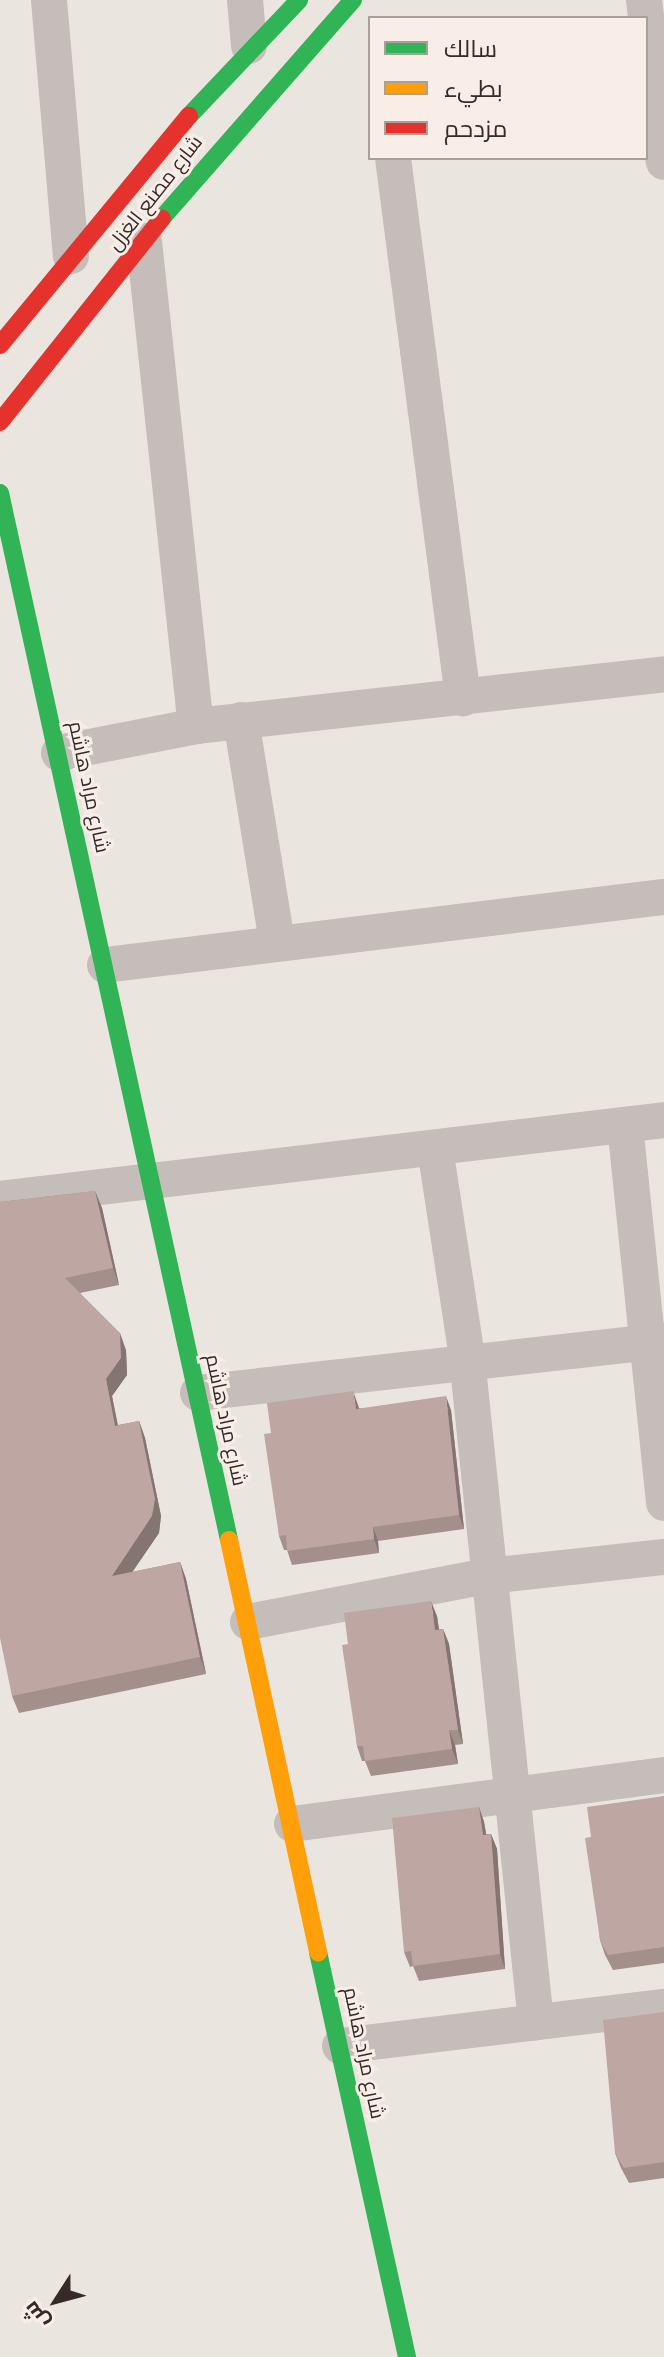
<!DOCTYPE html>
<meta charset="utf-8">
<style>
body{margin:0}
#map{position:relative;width:664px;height:2357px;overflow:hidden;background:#ebe5e0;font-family:Figtree,Cairo,sans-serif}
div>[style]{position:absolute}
.street>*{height:36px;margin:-18px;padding:0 18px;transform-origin:18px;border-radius:18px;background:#c5bdb9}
.fast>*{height:18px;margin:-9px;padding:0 9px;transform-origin:9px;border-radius:9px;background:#30b455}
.slow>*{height:18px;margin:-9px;padding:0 9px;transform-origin:9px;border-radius:9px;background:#ff9f0a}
.jam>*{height:18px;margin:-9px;padding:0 9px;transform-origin:9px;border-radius:9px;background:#e5322d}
.wall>*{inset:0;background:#a3908b}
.shaded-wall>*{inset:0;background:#857571}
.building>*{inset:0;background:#bea7a2}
span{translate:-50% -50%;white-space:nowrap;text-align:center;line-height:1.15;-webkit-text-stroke:6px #f8eee7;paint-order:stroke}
.street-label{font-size:20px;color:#352a28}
.legend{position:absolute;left:368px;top:16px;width:280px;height:144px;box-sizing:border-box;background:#f8eee7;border:2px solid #aaa09b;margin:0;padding:10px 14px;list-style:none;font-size:24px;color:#352a28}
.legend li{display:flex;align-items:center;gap:16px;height:40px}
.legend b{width:40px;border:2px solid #aaa09b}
.north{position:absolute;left:16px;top:2261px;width:80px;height:80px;-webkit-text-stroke:6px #f8eee7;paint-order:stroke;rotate:234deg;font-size:22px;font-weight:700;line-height:32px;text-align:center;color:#352a28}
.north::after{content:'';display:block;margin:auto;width:28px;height:36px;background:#352a28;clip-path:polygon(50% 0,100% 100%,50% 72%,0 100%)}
</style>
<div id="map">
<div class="street">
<div style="left:49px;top:0;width:257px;rotate:85.1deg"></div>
<div style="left:245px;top:0;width:46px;rotate:85deg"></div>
<div style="left:644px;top:0;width:163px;rotate:83deg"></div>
<div style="left:393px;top:158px;width:545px;rotate:82.61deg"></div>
<div style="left:144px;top:241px;width:488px;rotate:83.9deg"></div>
<div style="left:196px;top:726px;width:471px;rotate:-6.3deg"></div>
<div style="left:241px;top:720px;width:226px;rotate:80.8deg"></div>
<div style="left:59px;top:753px;width:140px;rotate:-11.1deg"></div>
<div style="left:105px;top:965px;width:563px;rotate:-6.94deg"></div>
<div style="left:625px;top:1125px;width:380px;rotate:84.1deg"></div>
<div style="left:435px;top:1148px;width:212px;rotate:81.3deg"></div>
<div style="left:467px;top:1358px;width:668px;rotate:84.07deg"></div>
<div style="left:0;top:1199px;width:669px;rotate:-6.78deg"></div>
<div style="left:198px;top:1393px;width:469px;rotate:-6.4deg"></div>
<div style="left:248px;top:1622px;width:244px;rotate:-10.9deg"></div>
<div style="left:488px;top:1576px;width:177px;rotate:-6.2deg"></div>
<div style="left:292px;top:1824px;width:375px;rotate:-7.5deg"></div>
<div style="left:340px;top:2046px;width:326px;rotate:-6.9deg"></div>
</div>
<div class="fast">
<div style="left:189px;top:116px;width:160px;rotate:-46.5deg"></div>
<div style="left:162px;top:218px;width:290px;rotate:-48.8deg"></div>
<div style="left:0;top:493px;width:1072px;rotate:77.66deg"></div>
<div style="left:318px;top:1952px;width:415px;rotate:77.6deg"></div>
</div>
<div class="slow">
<div style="left:229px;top:1540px;width:422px;rotate:77.8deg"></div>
</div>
<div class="jam">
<div style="left:0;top:345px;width:297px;rotate:-50.5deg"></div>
<div style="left:0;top:422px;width:260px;rotate:-51.5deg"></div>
</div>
<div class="wall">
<div style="clip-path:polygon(95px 1191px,102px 1208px,119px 1285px,80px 1293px,126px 1350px,127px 1375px,112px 1396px,118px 1425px,139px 1421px,145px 1438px,161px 1516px,159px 1533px,132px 1572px,180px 1562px,186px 1579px,206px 1674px,19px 1713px,12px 1696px,0 1202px)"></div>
<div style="clip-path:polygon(358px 1405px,359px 1408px,451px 1410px,464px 1529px,378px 1541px,379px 1553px,292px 1565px,287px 1550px,284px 1550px,279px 1536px,271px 1433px)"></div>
<div style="clip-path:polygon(437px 1616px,439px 1629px,443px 1629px,449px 1644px,463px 1744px,455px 1745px,458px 1764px,371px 1776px,365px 1761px,362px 1761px,357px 1746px,348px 1644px)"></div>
<div style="clip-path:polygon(664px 1796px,664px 1963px,613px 1970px,605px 1955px,600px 1940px,591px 1837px)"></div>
<div style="clip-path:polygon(479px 1807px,484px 1822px,486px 1834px,491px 1834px,497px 1849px,505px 1969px,419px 1981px,413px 1966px,410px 1967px,404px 1952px)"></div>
<div style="clip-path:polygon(664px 2012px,664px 2178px,629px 2183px,621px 2168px,615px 2153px)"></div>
</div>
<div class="shaded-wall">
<div style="clip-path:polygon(95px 1191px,102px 1208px,119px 1285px,113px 1268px)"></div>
<div style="clip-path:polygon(120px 1333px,126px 1350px,127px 1375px,112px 1396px,121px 1443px,115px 1426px,106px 1379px)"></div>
<div style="clip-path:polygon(353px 1391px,358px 1405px,361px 1423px,356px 1409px)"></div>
<div style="clip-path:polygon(446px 1396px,451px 1410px,464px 1529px,459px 1515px)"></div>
<div style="clip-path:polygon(139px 1421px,145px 1438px,161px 1516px,159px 1533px,118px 1593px,112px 1576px)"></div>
<div style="clip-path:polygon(373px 1527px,378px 1541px,379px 1553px,374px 1539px)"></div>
<div style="clip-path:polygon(180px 1562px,186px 1579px,206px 1674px,200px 1657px)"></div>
<div style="clip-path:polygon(431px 1601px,437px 1616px,441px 1645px,435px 1630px)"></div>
<div style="clip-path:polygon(443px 1629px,449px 1644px,463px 1744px,458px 1730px)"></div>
<div style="clip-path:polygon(449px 1730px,455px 1745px,458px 1764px,452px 1749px)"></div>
<div style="clip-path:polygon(479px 1807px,484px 1822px,489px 1850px,483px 1835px)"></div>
<div style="clip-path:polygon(491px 1834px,497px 1849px,505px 1969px,500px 1954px)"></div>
</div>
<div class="building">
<div style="clip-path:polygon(95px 1191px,113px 1268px,65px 1278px,120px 1333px,121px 1358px,106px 1379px,115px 1426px,139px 1421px,155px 1499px,152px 1516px,112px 1576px,180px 1562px,200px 1657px,12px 1696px,0 1638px,0 1202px)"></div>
<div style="clip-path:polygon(353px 1391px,356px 1409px,446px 1396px,459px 1515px,373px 1527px,374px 1539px,287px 1551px,286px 1535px,279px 1536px,264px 1434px,271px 1433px,267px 1403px)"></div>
<div style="clip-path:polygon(431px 1601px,435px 1630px,443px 1629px,458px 1730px,449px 1730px,452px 1749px,365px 1761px,363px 1746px,357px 1746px,342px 1645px,348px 1644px,344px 1613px)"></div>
<div style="clip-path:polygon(664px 1796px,664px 1947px,608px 1955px,600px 1940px,585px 1838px,591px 1837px,587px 1807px)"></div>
<div style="clip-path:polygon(479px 1807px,483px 1835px,491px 1834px,500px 1954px,413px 1966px,411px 1951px,404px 1952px,392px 1818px)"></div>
<div style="clip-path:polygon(664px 2012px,664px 2162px,624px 2168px,615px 2153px,603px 2020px)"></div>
</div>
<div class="street-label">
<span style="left:155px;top:193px;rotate:-52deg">شارع مصنع الغزل</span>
<span style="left:89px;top:787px;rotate:78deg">شارع مراد هاشم</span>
<span style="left:226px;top:1420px;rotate:78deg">شارع مراد هاشم</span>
<span style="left:364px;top:2053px;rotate:78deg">شارع مراد هاشم</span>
</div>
<ul class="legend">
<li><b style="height:10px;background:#30b455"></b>سالك</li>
<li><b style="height:10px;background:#ff9f0a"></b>بطيء</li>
<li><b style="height:10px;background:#e5322d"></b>مزدحم</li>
</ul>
<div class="north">ش</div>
</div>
